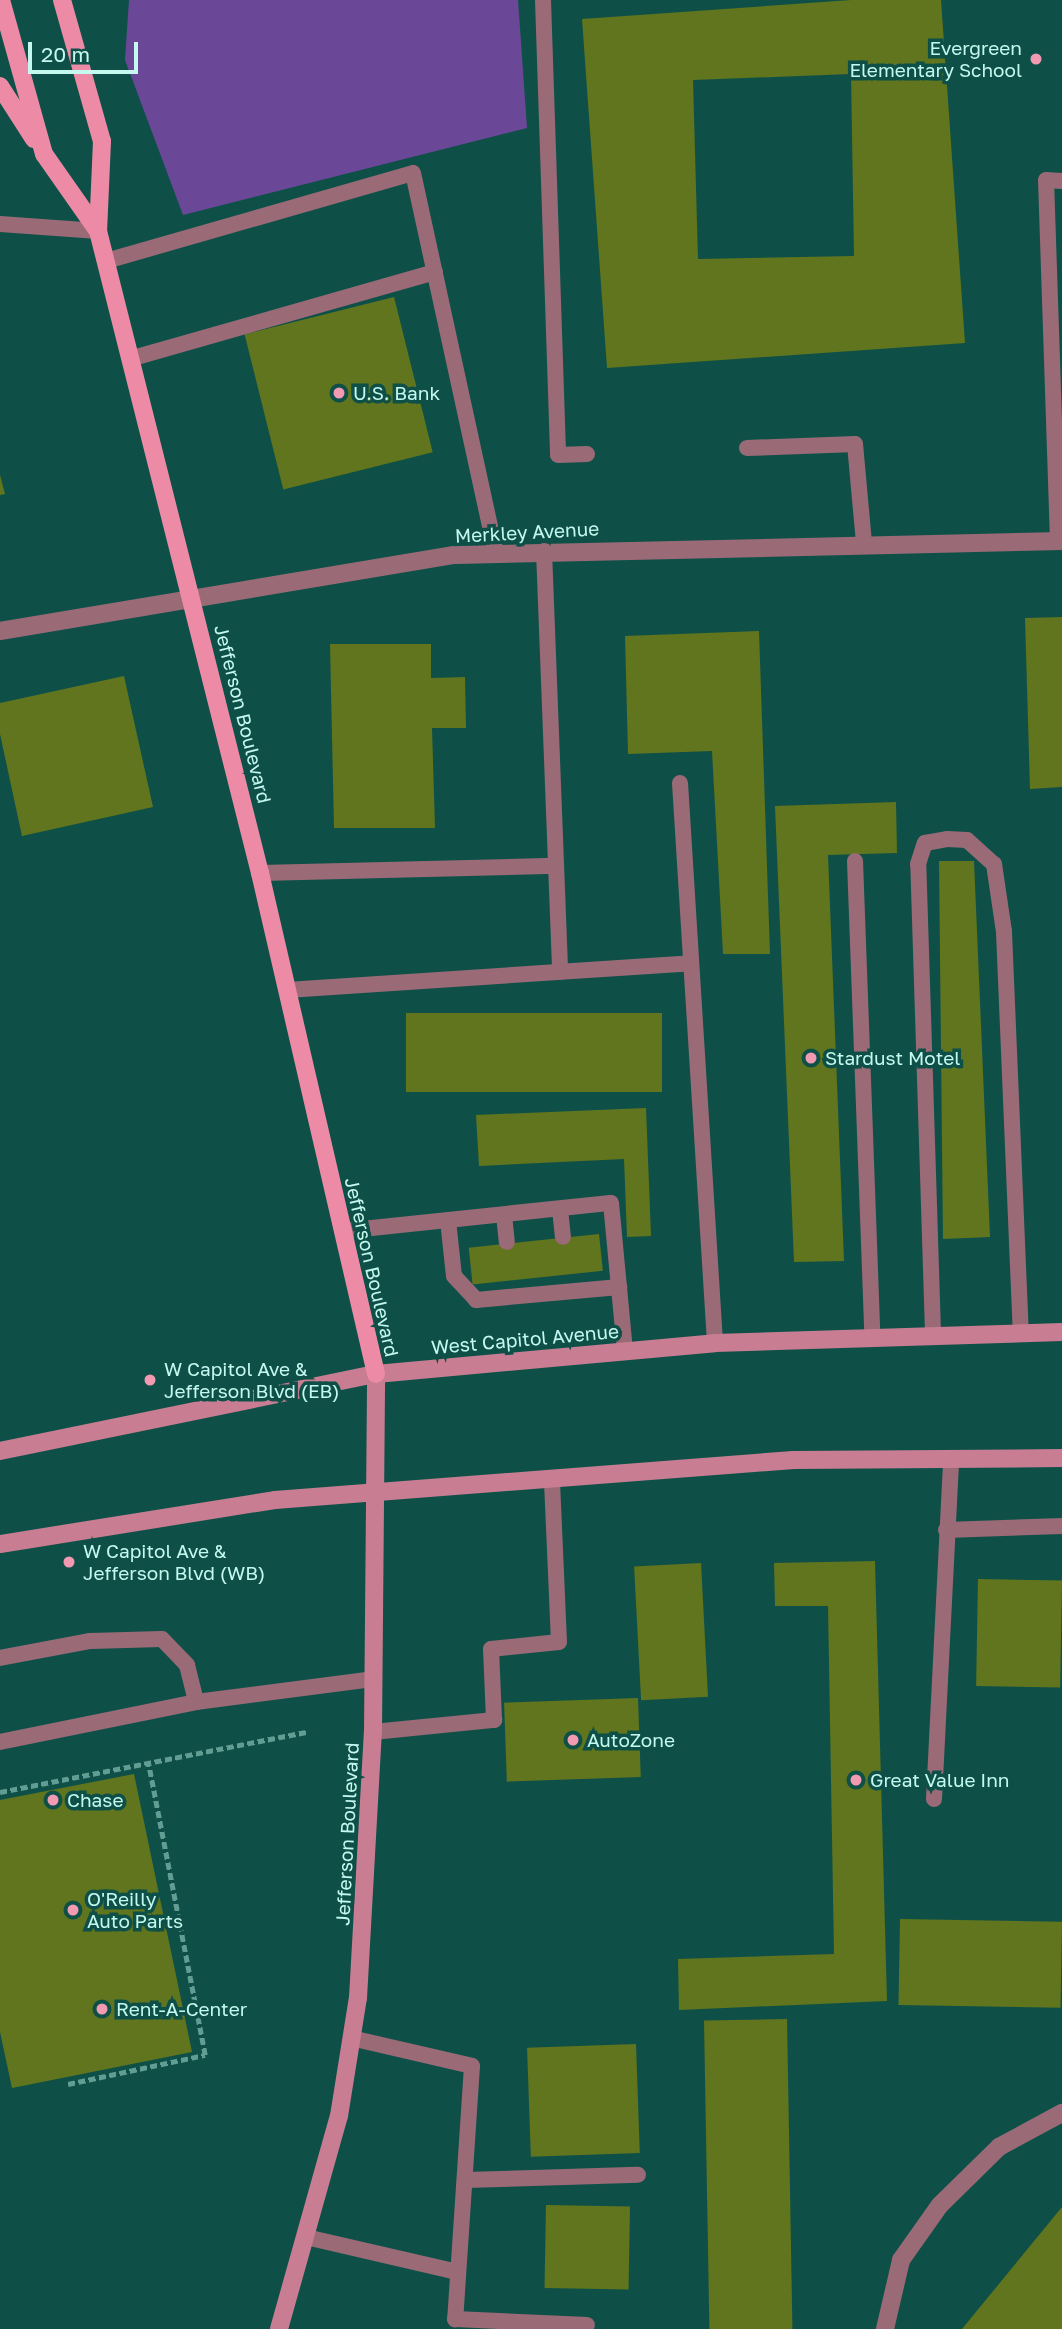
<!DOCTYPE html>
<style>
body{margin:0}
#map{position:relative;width:1062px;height:2329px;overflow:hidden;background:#0e5048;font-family:"Golos Text",sans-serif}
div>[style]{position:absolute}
.green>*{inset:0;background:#6b4897}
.building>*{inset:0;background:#60751d;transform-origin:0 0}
.path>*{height:4.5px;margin-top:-2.25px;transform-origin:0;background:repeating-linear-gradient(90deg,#629d94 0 7px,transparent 0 10.5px)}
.service>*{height:16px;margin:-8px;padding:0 8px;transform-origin:8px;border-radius:8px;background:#9b6a77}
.minor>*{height:18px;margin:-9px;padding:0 9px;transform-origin:9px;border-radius:9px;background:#9b6a77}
.secondary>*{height:18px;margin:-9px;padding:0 9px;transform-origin:9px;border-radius:9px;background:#c97d92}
.primary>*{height:18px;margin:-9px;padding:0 9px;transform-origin:9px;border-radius:9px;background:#ed8ba7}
.dots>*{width:19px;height:19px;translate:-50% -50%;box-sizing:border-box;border:4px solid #0e5048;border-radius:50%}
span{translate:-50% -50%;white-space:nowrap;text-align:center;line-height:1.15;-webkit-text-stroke:7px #0e5048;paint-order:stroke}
.poi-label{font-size:19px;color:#c5f8ef}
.right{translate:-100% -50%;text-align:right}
.left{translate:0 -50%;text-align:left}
.street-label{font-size:19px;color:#c5f8ef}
.scale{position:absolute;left:28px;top:42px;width:110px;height:32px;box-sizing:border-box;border:4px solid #c5f8ef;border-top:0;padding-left:9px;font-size:21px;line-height:24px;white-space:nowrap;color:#c5f8ef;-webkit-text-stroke:5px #0e5048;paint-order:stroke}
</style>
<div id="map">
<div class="green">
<div style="clip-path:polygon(129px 0,518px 0,527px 128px,183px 215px,125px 60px)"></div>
</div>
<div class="building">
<div style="clip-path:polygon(evenodd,851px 0,941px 0,965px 343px,607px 368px,582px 19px,851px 0,851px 74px,854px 256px,698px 259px,693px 80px,851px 74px)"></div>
<div style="left:394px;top:297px;width:160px;height:154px;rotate:76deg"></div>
<div style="clip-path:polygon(0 475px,5px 494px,0 495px)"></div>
<div style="clip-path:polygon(1062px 617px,1062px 787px,1030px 789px,1025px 618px)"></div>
<div style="clip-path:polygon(759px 631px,770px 954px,723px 954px,712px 751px,628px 754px,625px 636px)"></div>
<div style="clip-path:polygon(330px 644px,431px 644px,431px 678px,465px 677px,466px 728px,432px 728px,435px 828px,334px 828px)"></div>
<div style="clip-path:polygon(124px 676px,153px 807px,22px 836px,0 734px,0 703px)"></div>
<div style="clip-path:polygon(896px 802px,897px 853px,828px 855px,844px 1261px,794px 1262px,775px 806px)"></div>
<div style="clip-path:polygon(939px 861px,974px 861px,990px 1237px,943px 1239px)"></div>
<div style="left:662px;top:1013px;width:79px;height:256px;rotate:90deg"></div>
<div style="clip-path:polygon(646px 1108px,651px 1236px,627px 1237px,624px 1159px,479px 1166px,476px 1115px)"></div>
<div style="left:599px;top:1234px;width:37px;height:131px;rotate:84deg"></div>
<div style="clip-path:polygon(875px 1561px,887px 2001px,679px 2010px,678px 1959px,834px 1954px,828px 1606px,775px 1606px,774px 1563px)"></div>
<div style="left:701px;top:1563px;width:134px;height:67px;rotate:87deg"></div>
<div style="left:978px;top:1579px;width:84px;height:107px;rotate:1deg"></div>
<div style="left:638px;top:1698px;width:79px;height:134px;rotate:88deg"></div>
<div style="clip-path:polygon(134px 1774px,192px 2052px,12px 2088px,0 2032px,0 1800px)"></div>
<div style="left:900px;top:1919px;width:162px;height:86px;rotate:1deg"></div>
<div style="left:787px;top:2019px;width:310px;height:83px;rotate:89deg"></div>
<div style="left:636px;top:2044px;width:109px;height:109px;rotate:88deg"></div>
<div style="left:546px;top:2205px;width:84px;height:83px;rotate:1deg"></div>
<div style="clip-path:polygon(1062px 2207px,1062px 2329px,962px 2329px)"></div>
</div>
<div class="path">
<div style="left:0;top:1792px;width:312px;rotate:-11.1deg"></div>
<div style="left:68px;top:2084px;width:140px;rotate:-12deg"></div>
<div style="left:205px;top:2055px;width:298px;rotate:-101deg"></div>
</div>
<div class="service">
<div style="left:543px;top:0;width:455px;rotate:88.1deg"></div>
<div style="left:558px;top:455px;width:29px;rotate:-2deg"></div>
<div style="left:0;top:224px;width:98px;rotate:4.1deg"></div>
<div style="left:106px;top:261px;width:319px;rotate:-16deg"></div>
<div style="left:413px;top:173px;width:389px;rotate:77.7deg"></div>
<div style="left:133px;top:358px;width:314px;rotate:-15.9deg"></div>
<div style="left:747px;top:448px;width:108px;rotate:-2.1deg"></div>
<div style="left:855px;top:444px;width:98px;rotate:84.8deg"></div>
<div style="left:1058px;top:541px;width:361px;rotate:-91.9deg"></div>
<div style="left:1046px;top:180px;width:16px;rotate:4deg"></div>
<div style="left:544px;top:551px;width:421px;rotate:87.8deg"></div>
<div style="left:680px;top:783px;width:561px;rotate:86.42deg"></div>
<div style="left:855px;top:861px;width:473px;rotate:87.9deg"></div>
<div style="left:260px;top:873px;width:296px;rotate:-1.4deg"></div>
<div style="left:287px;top:990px;width:405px;rotate:-3.8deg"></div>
<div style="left:560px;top:1209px;width:28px;rotate:84deg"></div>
<div style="left:504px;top:1215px;width:27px;rotate:84deg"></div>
<div style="left:448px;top:1220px;width:56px;rotate:83.9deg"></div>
<div style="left:454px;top:1276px;width:33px;rotate:47deg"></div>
<div style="left:476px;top:1300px;width:144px;rotate:-5.2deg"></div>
<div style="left:343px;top:1231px;width:269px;rotate:-6deg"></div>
<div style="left:611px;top:1203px;width:149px;rotate:84.6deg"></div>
<div style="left:933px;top:1333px;width:469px;rotate:-91.8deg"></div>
<div style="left:918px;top:864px;width:22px;rotate:-72deg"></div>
<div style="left:925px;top:843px;width:22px;rotate:-10deg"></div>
<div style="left:947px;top:839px;width:20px;rotate:3deg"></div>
<div style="left:967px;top:840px;width:36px;rotate:42deg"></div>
<div style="left:994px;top:864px;width:69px;rotate:81.6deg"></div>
<div style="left:1004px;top:932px;width:401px;rotate:87.6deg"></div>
<div style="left:946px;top:1530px;width:116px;rotate:-2deg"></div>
<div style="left:0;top:1658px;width:92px;rotate:-10.7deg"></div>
<div style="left:90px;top:1641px;width:72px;rotate:-1.6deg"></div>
<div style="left:162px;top:1639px;width:36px;rotate:46deg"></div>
<div style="left:187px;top:1665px;width:38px;rotate:76deg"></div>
<div style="left:373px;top:1732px;width:122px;rotate:-5.7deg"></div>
<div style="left:494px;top:1720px;width:71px;rotate:-92.4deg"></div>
<div style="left:491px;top:1649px;width:68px;rotate:-5.9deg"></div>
<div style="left:559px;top:1642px;width:163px;rotate:-92.5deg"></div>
<div style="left:0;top:1742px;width:200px;rotate:-11.5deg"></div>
<div style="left:196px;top:1702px;width:178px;rotate:-7.4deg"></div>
<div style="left:934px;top:1799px;width:341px;rotate:-87.1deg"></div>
<div style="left:351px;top:2038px;width:124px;rotate:13deg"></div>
<div style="left:472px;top:2066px;width:254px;rotate:93.8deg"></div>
<div style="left:455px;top:2319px;width:132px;rotate:2.6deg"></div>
<div style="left:465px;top:2180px;width:173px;rotate:-1.7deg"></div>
<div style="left:306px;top:2237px;width:156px;rotate:13deg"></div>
</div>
<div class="minor">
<div style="left:0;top:631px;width:462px;rotate:-9.5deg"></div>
<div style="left:456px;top:555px;width:606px;rotate:-1.32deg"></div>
<div style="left:885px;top:2329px;width:71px;rotate:-76.9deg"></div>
<div style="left:901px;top:2260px;width:67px;rotate:-54.7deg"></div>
<div style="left:940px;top:2205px;width:83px;rotate:-44.5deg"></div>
<div style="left:999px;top:2147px;width:72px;rotate:-28.4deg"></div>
</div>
<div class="secondary">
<div style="left:0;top:1451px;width:384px;rotate:-11.6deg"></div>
<div style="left:376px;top:1374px;width:340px;rotate:-5.2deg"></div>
<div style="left:715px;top:1343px;width:347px;rotate:-1.8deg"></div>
<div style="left:0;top:1544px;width:278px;rotate:-9.1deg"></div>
<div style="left:275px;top:1500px;width:520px;rotate:-4.42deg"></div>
<div style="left:793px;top:1460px;width:269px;rotate:-0.4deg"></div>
<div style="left:279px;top:2329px;width:221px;rotate:-74.3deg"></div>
<div style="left:339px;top:2116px;width:120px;rotate:-80.9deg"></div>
<div style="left:358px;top:1998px;width:266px;rotate:-86.8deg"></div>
<div style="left:373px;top:1732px;width:358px;rotate:-89.5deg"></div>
</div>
<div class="primary">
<div style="left:1px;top:0;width:160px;rotate:74.4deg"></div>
<div style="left:44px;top:154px;width:94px;rotate:55deg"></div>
<div style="left:62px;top:0;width:147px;rotate:74.2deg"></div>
<div style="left:102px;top:141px;width:90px;rotate:92.5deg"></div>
<div style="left:98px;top:231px;width:662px;rotate:75.84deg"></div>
<div style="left:260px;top:873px;width:514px;rotate:76.96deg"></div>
<div style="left:0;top:86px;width:63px;rotate:57.3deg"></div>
</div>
<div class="dots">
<div style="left:1036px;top:59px;background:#f19ab1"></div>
<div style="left:339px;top:393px;background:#f19ab1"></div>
<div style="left:811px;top:1058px;background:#f19ab1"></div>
<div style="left:150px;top:1380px;background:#f19ab1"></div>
<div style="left:69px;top:1562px;background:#f19ab1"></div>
<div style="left:573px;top:1740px;background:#f19ab1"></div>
<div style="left:856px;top:1780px;background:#f19ab1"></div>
<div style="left:53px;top:1800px;background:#f19ab1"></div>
<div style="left:73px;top:1910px;background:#f19ab1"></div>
<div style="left:102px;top:2009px;background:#f19ab1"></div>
</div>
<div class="poi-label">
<span class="right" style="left:1022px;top:59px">Evergreen<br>Elementary School</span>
<span class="left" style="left:353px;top:393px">U.S. Bank</span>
<span class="left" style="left:825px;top:1058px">Stardust Motel</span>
<span class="left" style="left:164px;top:1380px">W Capitol Ave &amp;<br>Jefferson Blvd (EB)</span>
<span class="left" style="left:83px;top:1562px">W Capitol Ave &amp;<br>Jefferson Blvd (WB)</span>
<span class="left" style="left:587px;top:1740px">AutoZone</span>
<span class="left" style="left:870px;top:1780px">Great Value Inn</span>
<span class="left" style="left:67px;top:1800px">Chase</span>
<span class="left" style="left:87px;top:1910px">O'Reilly<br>Auto Parts</span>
<span class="left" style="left:116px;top:2009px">Rent-A-Center</span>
</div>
<div class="street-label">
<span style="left:527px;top:532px;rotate:-3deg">Merkley Avenue</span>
<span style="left:243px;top:714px;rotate:76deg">Jefferson Boulevard</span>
<span style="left:372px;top:1267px;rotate:77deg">Jefferson Boulevard</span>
<span style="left:525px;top:1339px;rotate:-5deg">West Capitol Avenue</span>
<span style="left:347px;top:1834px;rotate:-87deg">Jefferson Boulevard</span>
</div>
<div class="scale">20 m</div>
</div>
